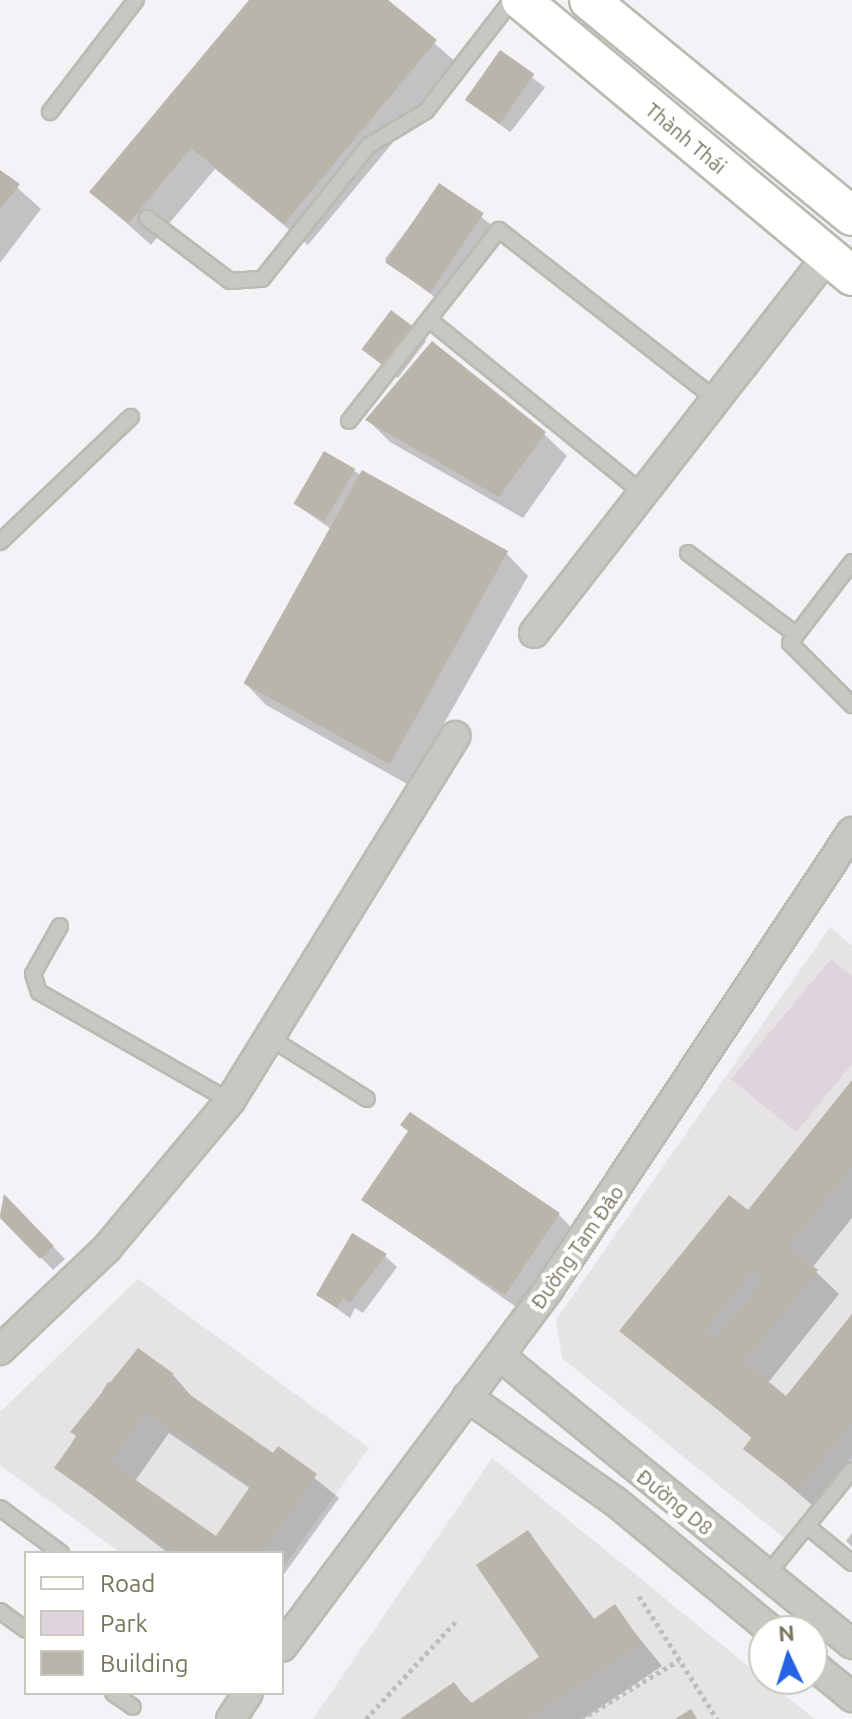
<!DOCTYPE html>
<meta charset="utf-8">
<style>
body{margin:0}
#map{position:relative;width:852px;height:1719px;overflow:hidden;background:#f4f2f6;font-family:Ubuntu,sans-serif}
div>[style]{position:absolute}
.built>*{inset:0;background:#e5e3e4}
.green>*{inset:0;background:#ddd4dd}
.shadow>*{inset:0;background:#0003;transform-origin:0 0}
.building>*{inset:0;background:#b8b6aa;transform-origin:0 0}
.path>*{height:5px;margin-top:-2.5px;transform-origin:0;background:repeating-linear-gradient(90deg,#bebeb9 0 4px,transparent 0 8px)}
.roads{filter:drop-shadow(2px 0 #bbbab1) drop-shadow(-2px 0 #bbbab1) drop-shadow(0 2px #bbbab1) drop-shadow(0 -2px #bbbab1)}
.lane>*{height:14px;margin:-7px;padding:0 7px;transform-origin:7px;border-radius:7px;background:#c8c7c1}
.street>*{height:28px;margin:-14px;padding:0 14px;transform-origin:14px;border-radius:14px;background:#c8c7c1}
.secondary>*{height:38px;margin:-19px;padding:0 19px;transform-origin:19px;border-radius:19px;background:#fff}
span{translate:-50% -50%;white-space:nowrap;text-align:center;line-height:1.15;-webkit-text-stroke:8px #fff;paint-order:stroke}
.street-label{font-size:20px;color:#78755d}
.legend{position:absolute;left:24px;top:1551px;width:260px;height:144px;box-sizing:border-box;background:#fff;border:2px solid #c9c8be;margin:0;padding:10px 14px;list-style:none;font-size:24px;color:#78755d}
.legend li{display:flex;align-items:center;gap:16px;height:40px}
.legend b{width:40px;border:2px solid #c9c8be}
.north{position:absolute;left:748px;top:1615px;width:80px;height:80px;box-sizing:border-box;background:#fff;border:2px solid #c9c8be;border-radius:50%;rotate:356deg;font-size:22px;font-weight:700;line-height:32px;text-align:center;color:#78755d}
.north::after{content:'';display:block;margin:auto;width:28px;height:36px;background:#2663e3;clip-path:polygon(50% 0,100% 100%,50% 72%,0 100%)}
</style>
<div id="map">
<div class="built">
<div style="clip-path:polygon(830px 927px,852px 946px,852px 1455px,785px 1539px,562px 1358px,556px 1320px)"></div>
<div style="clip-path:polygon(138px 1279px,369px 1448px,282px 1569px,282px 1553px,121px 1553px,0 1465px,0 1412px)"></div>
<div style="clip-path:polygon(492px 1458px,764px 1679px,815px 1719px,313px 1719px)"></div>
</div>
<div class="green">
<div style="clip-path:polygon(831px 959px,852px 976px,852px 1064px,796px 1132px,731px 1079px)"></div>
</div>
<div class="shadow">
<div style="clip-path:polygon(251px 0,385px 0,458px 64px,308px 245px,215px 169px,151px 245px,92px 192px)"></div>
<div style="left:501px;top:53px;width:56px;height:57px;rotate:38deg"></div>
<div style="clip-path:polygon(0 172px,41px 209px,0 263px)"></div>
<div style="left:440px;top:186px;width:76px;height:92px;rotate:37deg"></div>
<div style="clip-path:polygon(414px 330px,426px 341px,398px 378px,364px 349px)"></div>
<div style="clip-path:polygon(368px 420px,544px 434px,567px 456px,523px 518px,390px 442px)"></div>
<div style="clip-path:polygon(354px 471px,506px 553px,528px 576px,409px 785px,266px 705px,244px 682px,331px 529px,295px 504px)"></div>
<div style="clip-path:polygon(852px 1084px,852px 1218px,812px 1268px,839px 1294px,767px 1384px,787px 1399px,852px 1318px,852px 1473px,820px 1512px,746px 1448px,753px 1439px,622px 1331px,748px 1213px)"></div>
<div style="clip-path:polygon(4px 1196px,65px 1259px,53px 1270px,0 1215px)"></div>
<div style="clip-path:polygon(364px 1200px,558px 1214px,581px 1237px,529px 1316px)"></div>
<div style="clip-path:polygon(385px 1256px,397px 1267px,363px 1313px,355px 1308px,350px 1318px,318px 1295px)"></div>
<div style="clip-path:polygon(evenodd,173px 1375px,194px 1399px,274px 1456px,279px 1449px,339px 1498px,282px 1577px,282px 1553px,168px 1553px,57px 1468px,108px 1382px,173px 1375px,169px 1433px,251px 1489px,216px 1538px,135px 1481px,169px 1433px)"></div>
<div style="clip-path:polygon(528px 1532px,595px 1620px,614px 1607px,662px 1666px,583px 1719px,403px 1719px,454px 1685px,473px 1704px,542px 1658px)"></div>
<div style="clip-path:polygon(852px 1533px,852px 1547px,846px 1541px)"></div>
</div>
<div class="building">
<div style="clip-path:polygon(249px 0,388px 0,437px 40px,284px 224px,191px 148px,128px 224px,89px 192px)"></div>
<div style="left:500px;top:50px;width:42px;height:61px;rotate:35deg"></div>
<div style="clip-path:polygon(0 170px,20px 184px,0 210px)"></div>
<div style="left:439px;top:183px;width:54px;height:96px;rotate:34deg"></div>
<div style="left:391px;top:310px;width:30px;height:49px;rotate:37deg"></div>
<div style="clip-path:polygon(432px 341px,546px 432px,499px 497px,365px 420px)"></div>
<div style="left:324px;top:451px;width:36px;height:61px;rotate:30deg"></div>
<div style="left:362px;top:470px;width:167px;height:244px;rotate:29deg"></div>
<div style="clip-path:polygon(evenodd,852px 1080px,852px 1167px,788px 1247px,818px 1270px,744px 1362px,786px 1396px,852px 1314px,852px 1422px,797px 1491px,743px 1449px,752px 1437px,619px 1331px,729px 1195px,748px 1210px,852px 1080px,754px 1269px,765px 1278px,715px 1340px,704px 1331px,754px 1269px)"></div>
<div style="clip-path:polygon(410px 1112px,560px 1213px,505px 1295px,361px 1200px,408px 1131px,400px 1125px)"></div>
<div style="clip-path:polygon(4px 1194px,54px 1246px,40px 1259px,0 1218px)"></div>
<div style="clip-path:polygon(352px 1233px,387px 1254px,350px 1303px,343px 1298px,337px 1308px,316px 1295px)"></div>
<div style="clip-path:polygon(evenodd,138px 1348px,174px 1374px,169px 1380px,273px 1453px,278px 1446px,317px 1474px,261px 1553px,175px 1553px,54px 1468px,77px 1436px,70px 1432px,138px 1348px,146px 1411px,251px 1485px,216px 1536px,110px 1462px,146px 1411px)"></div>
<div style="clip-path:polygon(528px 1530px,591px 1621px,615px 1604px,641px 1642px,527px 1719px,400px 1719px,454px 1682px,470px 1704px,539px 1657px,476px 1565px)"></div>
<div style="clip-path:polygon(691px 1709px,697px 1719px,675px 1719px)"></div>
</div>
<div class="path">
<div style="left:639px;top:1596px;width:146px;rotate:57.6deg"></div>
<div style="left:366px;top:1719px;width:134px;rotate:-47.4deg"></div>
<div style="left:581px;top:1719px;width:114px;rotate:-31deg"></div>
</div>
<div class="roads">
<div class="lane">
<div style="left:50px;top:112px;width:141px;rotate:-52.5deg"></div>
<div style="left:147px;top:218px;width:104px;rotate:37.2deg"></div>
<div style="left:230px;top:281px;width:32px;rotate:-4deg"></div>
<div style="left:262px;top:279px;width:170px;rotate:-51.4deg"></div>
<div style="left:368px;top:146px;width:68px;rotate:-31.1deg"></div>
<div style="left:426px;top:111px;width:140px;rotate:-52.2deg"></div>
<div style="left:432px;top:322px;width:267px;rotate:39.1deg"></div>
<div style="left:349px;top:421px;width:243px;rotate:-51.9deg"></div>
<div style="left:499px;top:230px;width:271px;rotate:38deg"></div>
<div style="left:0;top:542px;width:181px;rotate:-43.7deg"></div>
<div style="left:688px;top:553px;width:133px;rotate:37deg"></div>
<div style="left:852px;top:562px;width:102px;rotate:127.4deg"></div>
<div style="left:790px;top:643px;width:88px;rotate:45deg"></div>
<div style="left:60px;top:926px;width:55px;rotate:119.4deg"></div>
<div style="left:33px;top:974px;width:19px;rotate:72deg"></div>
<div style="left:39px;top:992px;width:220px;rotate:29.7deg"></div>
<div style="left:267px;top:1036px;width:118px;rotate:32.2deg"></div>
<div style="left:0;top:1508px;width:76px;rotate:36.4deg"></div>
<div style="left:807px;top:1526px;width:58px;rotate:39.4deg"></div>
<div style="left:766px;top:1576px;width:136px;rotate:-50.9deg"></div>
<div style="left:0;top:1611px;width:32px;rotate:36deg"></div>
<div style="left:113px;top:1693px;width:24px;rotate:35deg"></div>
</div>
<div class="street">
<div style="left:534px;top:633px;width:477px;rotate:-52.1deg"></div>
<div style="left:0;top:1350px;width:148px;rotate:-43.6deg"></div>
<div style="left:107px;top:1248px;width:192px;rotate:-50.1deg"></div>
<div style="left:230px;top:1101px;width:429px;rotate:-58.3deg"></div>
<div style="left:500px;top:1356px;width:455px;rotate:39.3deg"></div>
<div style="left:467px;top:1397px;width:182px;rotate:35.2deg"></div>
<div style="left:616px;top:1502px;width:202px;rotate:39.6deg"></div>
<div style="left:282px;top:1647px;width:449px;rotate:-53.3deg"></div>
<div style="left:550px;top:1287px;width:546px;rotate:-56.43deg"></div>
<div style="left:812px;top:1664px;width:52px;rotate:39.5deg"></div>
<div style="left:231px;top:1719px;width:31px;rotate:-57deg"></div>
</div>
<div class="secondary">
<div style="left:521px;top:0;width:431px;rotate:39.8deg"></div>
<div style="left:589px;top:0;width:340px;rotate:39.4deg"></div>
</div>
</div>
<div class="street-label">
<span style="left:686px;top:138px;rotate:40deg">Thành Thái</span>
<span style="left:577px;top:1247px;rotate:-55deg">Đường Tam Đảo</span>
<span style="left:675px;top:1502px;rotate:39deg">Đường D8</span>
</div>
<ul class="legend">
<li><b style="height:10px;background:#fff"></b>Road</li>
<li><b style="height:22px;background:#ddd4dd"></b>Park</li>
<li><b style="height:22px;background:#b8b6aa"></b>Building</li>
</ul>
<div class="north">N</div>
</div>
